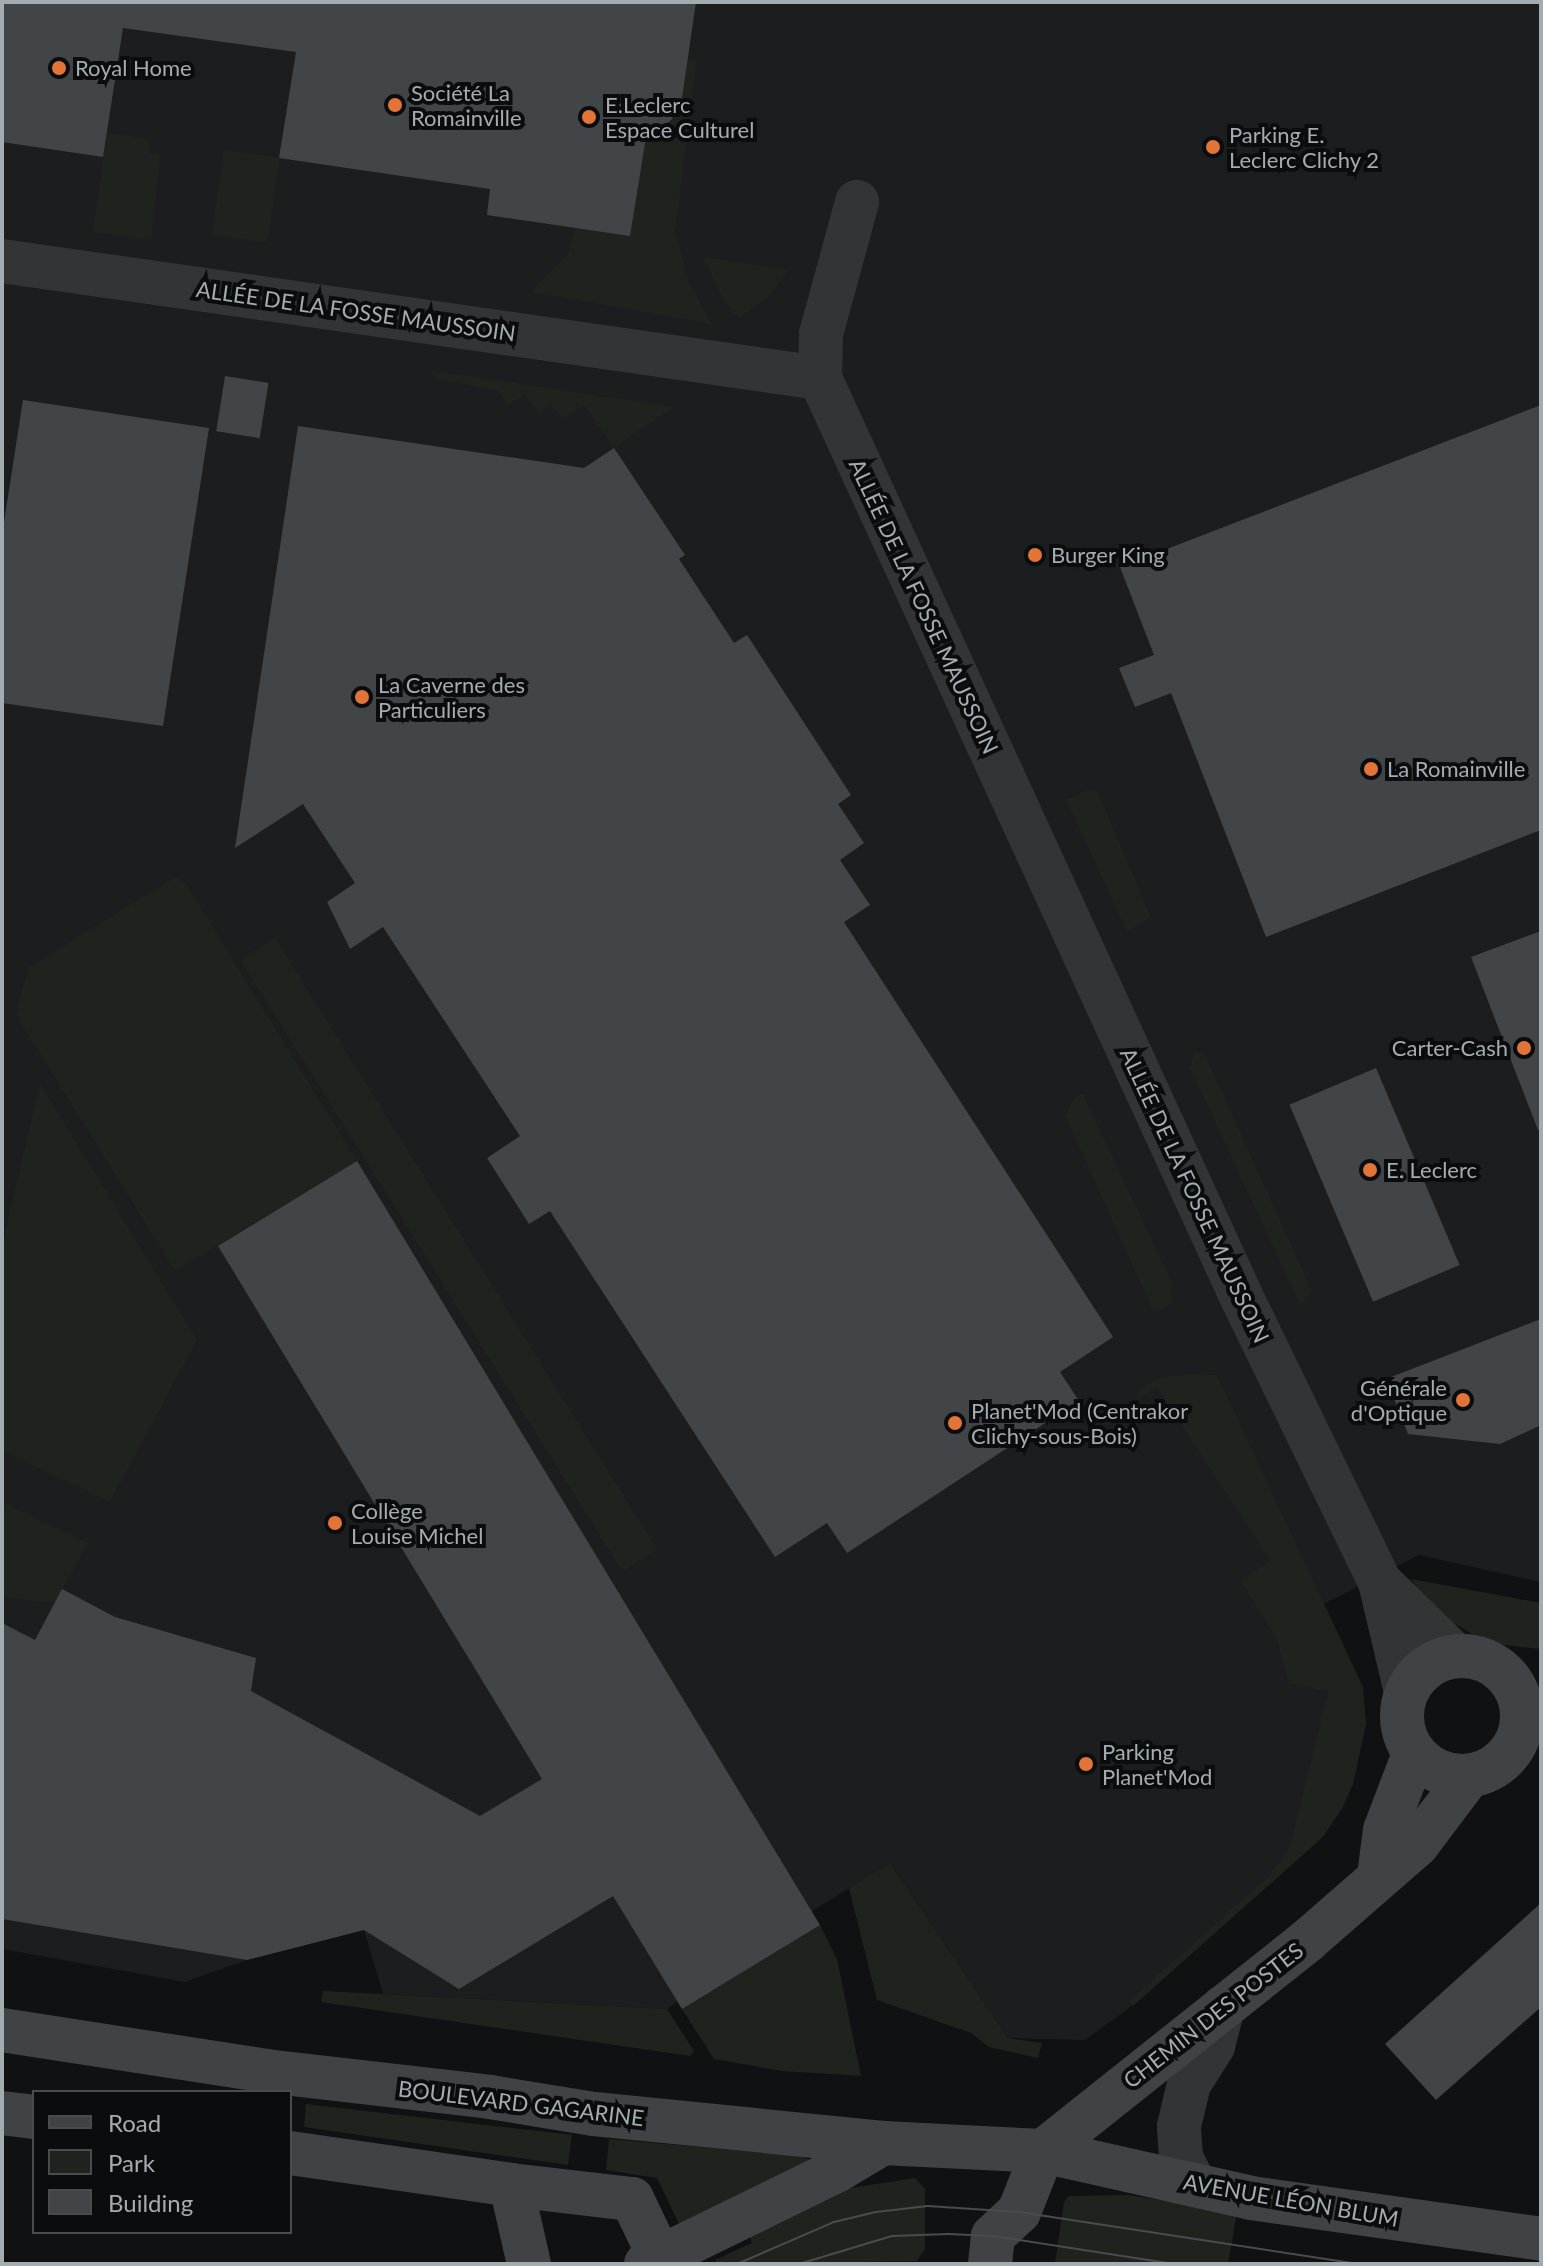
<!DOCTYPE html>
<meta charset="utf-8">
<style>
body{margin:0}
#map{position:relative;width:1543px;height:2266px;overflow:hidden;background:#101112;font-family:Lato,sans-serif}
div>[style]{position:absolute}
.built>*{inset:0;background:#1c1d1e}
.green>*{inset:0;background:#1e241d;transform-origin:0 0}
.building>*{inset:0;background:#424547;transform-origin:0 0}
.street>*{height:44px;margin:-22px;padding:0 22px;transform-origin:22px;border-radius:22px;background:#323436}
.secondary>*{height:44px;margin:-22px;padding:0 22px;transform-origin:22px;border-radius:22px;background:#404346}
.secondary>.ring{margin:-22px;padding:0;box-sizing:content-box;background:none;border:44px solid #404346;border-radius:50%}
.tram>*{height:2px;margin:-1px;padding:0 1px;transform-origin:1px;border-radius:1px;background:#494c4f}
.dots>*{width:22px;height:22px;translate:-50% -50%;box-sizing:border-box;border:4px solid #0b0c0d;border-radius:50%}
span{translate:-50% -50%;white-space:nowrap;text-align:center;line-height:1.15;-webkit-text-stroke:8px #0b0c0d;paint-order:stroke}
.poi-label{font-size:22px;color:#a3acb1}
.left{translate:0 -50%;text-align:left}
.right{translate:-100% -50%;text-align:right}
.street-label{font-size:22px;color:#a3acb1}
.frame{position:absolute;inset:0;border:4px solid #a3acb1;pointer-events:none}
.legend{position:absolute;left:32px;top:2090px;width:260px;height:144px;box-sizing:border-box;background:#0b0c0d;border:2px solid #484c4f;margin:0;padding:10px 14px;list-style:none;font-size:24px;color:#a3acb1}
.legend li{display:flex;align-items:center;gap:16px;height:40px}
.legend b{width:40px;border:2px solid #484c4f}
</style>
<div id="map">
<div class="built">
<div style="clip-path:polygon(2px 2px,1541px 2px,1541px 1582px,1419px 1555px,1316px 1608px,1357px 1699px,1305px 1851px,1124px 2012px,1085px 2040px,1008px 2038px,890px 1863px,812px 1911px,820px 1925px,682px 2009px,677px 2002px,667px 2009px,383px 1994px,364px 1930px,247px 1960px,185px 1982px,2px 1949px)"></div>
</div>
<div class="green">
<div style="clip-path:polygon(688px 60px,696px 61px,675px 232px,689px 282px,712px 324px,531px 292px,568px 254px,575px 227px,630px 235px,648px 122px,669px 122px,680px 112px)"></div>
<div style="clip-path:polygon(107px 133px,151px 139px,149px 153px,160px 154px,151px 240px,93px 232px)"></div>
<div style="left:224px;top:150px;width:56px;height:86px;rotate:8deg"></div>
<div style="clip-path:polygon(703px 257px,789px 270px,769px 296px,739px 319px,723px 299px)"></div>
<div style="clip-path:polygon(432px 371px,674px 407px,614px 448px,584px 405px,563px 420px,551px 405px,539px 413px,525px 394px,508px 406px,498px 391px,437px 379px)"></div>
<div style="clip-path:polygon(1091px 789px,1097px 790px,1151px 917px,1127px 932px,1066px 800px)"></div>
<div style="clip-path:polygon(175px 877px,185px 882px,357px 1161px,175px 1271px,16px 1015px,28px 968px)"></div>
<div style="left:275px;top:938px;width:721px;height:41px;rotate:58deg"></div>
<div style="clip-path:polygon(1204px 1052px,1312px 1291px,1304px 1302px,1299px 1303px,1190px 1068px,1194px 1053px)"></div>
<div style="clip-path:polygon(40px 1083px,197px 1340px,110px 1502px,2px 1451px,2px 1245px)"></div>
<div style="clip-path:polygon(1083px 1094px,1175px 1289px,1170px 1292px,1174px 1301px,1154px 1313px,1065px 1116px,1075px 1097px)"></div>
<div style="clip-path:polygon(1185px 1374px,1217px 1375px,1363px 1687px,1366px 1724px,1353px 1784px,1343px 1807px,1323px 1837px,1133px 2006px,1129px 2001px,1268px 1877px,1289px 1849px,1328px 1691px,1289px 1683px,1277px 1640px,1241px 1581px,1270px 1560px,1157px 1388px,1136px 1400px,1140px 1390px,1155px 1379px)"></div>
<div style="clip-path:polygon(2px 1502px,88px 1543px,55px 1603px,2px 1597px)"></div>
<div style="clip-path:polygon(1411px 1579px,1541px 1603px,1541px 1649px,1503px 1645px,1474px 1635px,1452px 1622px,1422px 1595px)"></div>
<div style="clip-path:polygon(890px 1863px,1008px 2038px,1042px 2043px,1038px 2058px,989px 2047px,971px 2033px,877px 2000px,849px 1888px)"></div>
<div style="clip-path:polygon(820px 1925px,837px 1959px,861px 2076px,782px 2071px,714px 2059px,682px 2009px)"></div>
<div style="clip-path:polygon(323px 1991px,667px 2009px,694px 2051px,690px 2056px,321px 2002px)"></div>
<div style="clip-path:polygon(306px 2104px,572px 2135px,568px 2165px,304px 2127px)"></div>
<div style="clip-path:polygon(609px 2139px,802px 2156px,809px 2160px,679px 2224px,657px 2178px,606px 2170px)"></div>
<div style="clip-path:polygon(915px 2178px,925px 2189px,925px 2249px,917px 2261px,717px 2264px,715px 2260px,752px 2243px,747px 2230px,815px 2199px,851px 2188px)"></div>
<div style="clip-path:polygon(1128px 2195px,1237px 2212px,1228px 2264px,1055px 2264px,1064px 2202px,1069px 2196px)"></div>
</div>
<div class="building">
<div style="clip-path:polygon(2px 2px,696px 2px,680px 112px,669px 122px,647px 131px,630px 236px,487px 215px,490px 189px,279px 158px,296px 52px,123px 28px,103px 157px,2px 142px)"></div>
<div style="left:225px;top:376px;width:44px;height:56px;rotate:9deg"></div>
<div style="clip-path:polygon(23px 400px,209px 428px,163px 726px,2px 703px,2px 535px)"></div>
<div style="clip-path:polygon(1541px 405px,1541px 830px,1266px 937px,1171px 693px,1135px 707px,1119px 668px,1154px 655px,1120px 567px)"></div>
<div style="clip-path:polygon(298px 426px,584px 468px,614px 448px,685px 555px,679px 559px,734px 643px,747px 635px,851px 795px,838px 804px,864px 843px,840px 860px,870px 905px,844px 922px,1113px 1337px,1060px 1372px,1079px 1401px,847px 1553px,827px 1523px,775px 1557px,550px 1211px,529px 1224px,487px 1158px,520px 1136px,383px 927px,350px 949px,327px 902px,355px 883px,303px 804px,235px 848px)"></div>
<div style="clip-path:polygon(1541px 931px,1541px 1129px,1538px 1130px,1471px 957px)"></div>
<div style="left:1376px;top:1068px;width:214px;height:94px;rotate:67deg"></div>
<div style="clip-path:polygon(357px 1161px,820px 1925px,682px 2009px,613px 1896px,459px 1989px,364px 1930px,247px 1960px,2px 1919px,2px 1623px,35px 1640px,62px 1589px,115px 1617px,256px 1658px,251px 1691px,480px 1816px,542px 1779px,218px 1246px)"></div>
<div style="clip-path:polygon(1541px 1319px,1541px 1425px,1500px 1444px,1408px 1434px,1386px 1379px)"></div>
<div style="clip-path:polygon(1541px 1903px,1541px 2007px,1436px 2100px,1385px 2044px)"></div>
</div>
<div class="street">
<div style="left:2px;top:261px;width:826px;rotate:8.14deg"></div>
<div style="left:820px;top:378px;width:1012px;rotate:65.36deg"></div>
<div style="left:1242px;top:1298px;width:316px;rotate:64.1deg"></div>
<div style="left:1380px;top:1582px;width:113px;rotate:76.7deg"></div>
<div style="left:820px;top:378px;width:44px;rotate:-88.7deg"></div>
<div style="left:821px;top:334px;width:137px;rotate:-74.7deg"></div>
<div style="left:1380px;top:1582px;width:106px;rotate:44.2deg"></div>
<div style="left:1195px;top:2185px;width:31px;rotate:-117deg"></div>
<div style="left:1181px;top:2157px;width:31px;rotate:-94deg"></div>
<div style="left:1179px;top:2126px;width:43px;rotate:-76.6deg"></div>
<div style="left:1189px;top:2084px;width:45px;rotate:-57.7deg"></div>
<div style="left:1213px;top:2046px;width:40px;rotate:-75.6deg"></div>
</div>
<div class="secondary">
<div class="ring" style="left:1402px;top:1656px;width:76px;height:76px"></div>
<div style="left:1379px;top:1876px;width:46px;rotate:-82.6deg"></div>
<div style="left:1385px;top:1830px;width:81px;rotate:-69.1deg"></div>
<div style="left:2px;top:2030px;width:267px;rotate:8.8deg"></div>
<div style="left:266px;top:2071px;width:226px;rotate:6.6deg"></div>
<div style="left:490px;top:2097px;width:105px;rotate:9.3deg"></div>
<div style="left:594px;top:2114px;width:290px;rotate:5.7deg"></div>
<div style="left:883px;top:2143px;width:160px;rotate:2.9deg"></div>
<div style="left:1043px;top:2151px;width:213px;rotate:12.7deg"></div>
<div style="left:1251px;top:2198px;width:293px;rotate:8deg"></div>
<div style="left:2px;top:2113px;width:32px;rotate:7deg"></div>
<div style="left:290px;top:2153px;width:223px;rotate:8.2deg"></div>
<div style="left:511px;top:2185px;width:122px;rotate:6.6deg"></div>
<div style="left:632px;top:2199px;width:72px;rotate:64.5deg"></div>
<div style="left:511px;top:2185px;width:81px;rotate:77.2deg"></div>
<div style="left:646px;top:2264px;width:212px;rotate:-26.1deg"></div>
<div style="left:836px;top:2171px;width:55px;rotate:-30.8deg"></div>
<div style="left:990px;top:2264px;width:28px;rotate:-84deg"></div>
<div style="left:993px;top:2236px;width:35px;rotate:-43deg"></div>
<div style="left:1019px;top:2212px;width:66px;rotate:-68.5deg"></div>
<div style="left:1043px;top:2151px;width:337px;rotate:-38.5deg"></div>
<div style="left:1307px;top:1941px;width:146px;rotate:-41.1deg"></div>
<div style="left:1417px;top:1845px;width:86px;rotate:-53deg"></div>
</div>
<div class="tram">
<div style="left:737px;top:2264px;width:106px;rotate:-23.4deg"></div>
<div style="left:834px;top:2222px;width:43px;rotate:-13.4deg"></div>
<div style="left:876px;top:2212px;width:52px;rotate:-6.6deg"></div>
<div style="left:928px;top:2206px;width:91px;rotate:3.8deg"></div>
<div style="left:1019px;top:2212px;width:345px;rotate:8.7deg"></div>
<div style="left:799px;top:2264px;width:97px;rotate:-16.8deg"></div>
<div style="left:892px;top:2236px;width:56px;rotate:-2deg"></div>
<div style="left:948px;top:2234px;width:45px;rotate:2.5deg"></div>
<div style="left:993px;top:2236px;width:183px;rotate:8.8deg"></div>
</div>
<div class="dots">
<div style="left:59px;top:68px;background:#e27438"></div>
<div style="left:395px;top:105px;background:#e27438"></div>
<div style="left:589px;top:117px;background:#e27438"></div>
<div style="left:1213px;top:147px;background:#e27438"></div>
<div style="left:1035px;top:555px;background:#e27438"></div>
<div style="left:362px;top:697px;background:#e27438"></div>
<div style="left:1371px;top:769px;background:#e27438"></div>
<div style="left:1524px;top:1048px;background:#e27438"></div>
<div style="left:1370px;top:1170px;background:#e27438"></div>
<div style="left:1463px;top:1400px;background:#e27438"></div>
<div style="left:955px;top:1423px;background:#e27438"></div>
<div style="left:335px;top:1523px;background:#e27438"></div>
<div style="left:1086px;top:1764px;background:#e27438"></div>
</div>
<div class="poi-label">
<span class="left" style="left:75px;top:68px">Royal Home</span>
<span class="left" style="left:411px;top:105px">Société La<br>Romainville</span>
<span class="left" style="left:605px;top:117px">E.Leclerc<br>Espace Culturel</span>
<span class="left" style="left:1229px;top:147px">Parking E.<br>Leclerc Clichy 2</span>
<span class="left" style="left:1051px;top:555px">Burger King</span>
<span class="left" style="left:378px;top:697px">La Caverne des<br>Particuliers</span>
<span class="left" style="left:1387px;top:769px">La Romainville</span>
<span class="right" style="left:1508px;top:1048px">Carter-Cash</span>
<span class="left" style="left:1386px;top:1170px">E. Leclerc</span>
<span class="right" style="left:1447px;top:1400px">Générale<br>d'Optique</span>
<span class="left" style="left:971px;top:1423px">Planet'Mod (Centrakor<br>Clichy-sous-Bois)</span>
<span class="left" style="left:351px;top:1523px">Collège<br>Louise Michel</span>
<span class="left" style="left:1102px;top:1764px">Parking<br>Planet'Mod</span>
</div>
<div class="street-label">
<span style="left:356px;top:311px;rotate:8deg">ALLÉE DE LA FOSSE MAUSSOIN</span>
<span style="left:924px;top:606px;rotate:65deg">ALLÉE DE LA FOSSE MAUSSOIN</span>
<span style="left:1195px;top:1195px;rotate:65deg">ALLÉE DE LA FOSSE MAUSSOIN</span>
<span style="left:1213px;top:2015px;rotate:-38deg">CHEMIN DES POSTES</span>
<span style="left:521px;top:2103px;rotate:7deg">BOULEVARD GAGARINE</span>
<span style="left:1291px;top:2200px;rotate:10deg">AVENUE LÉON BLUM</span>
</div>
<div class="frame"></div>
<ul class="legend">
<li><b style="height:10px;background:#404346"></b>Road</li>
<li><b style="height:22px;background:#1e241d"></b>Park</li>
<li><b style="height:22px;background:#424547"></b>Building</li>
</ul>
</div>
